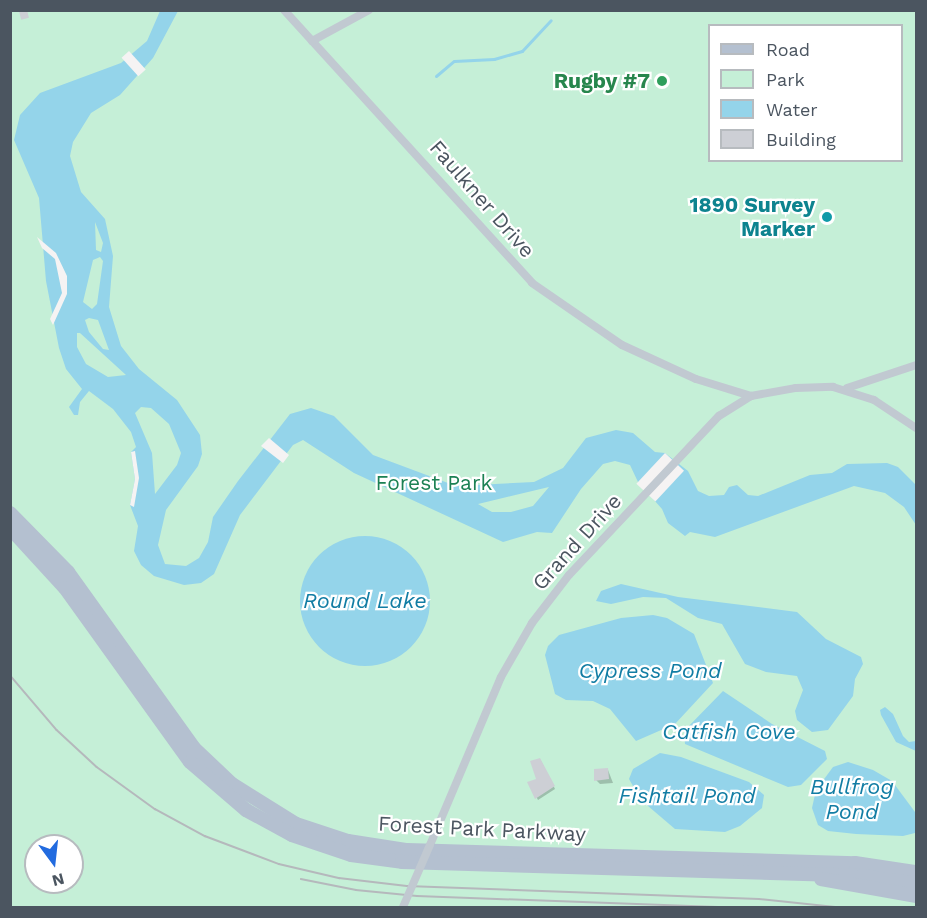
<!DOCTYPE html>
<style>
body{margin:0}
#map{position:relative;width:927px;height:918px;overflow:hidden;background:#f5f3f3;font-family:"Work Sans",sans-serif}
div>[style]{position:absolute}
.green>*{inset:0;background:#c5efd7}
.water>*{inset:0;background:#94d4ea}
.round{border-radius:50%}
.pier>*{inset:0;background:#f5f3f3;transform-origin:0 0}
.shadow>*{inset:0;background:#0003}
.stream>*{height:3px;margin:-1.5px;padding:0 1.5px;transform-origin:1.5px;border-radius:1.5px;background:#94d4ea}
.building>*{inset:0;background:#cdcfd5;transform-origin:0 0}
.street>*{height:8px;margin:-4px;padding:0 4px;transform-origin:4px;border-radius:4px;background:#c1c9d1}
.primary>*{height:14px;margin:-7px;padding:0 7px;transform-origin:7px;border-radius:7px;background:#b4c0d0}
.tram>*{height:1.5px;margin:-0.75px;padding:0 0.75px;transform-origin:0.75px;border-radius:0.75px;background:#b5b8bc}
.street-bridge>*{height:8px;margin:-4px;padding:0 4px;transform-origin:4px;border-radius:4px;background:#c1c9d1}
.dots>*{width:16px;height:16px;translate:-50% -50%;box-sizing:border-box;border:3px solid #fff;border-radius:50%}
span{translate:-50% -50%;white-space:nowrap;text-align:center;line-height:1.15;-webkit-text-stroke:4.5px #fff;paint-order:stroke}
.leisure-label{font-size:21px;color:#27864d;font-weight:700}
.right{translate:-100% -50%;text-align:right}
.street-label{font-size:21px;color:#4b5560}
.culture-label{font-size:21px;color:#0d838f;font-weight:700}
.park-label{font-size:21px;color:#1c8154}
.water-label{font-size:22px;color:#127da4;font-style:italic}
.frame{position:absolute;inset:0;border:12px solid #4b5560;pointer-events:none}
.legend{position:absolute;left:708px;top:24px;width:195px;height:138px;box-sizing:border-box;background:#fff;border:2px solid #b7bbbf;margin:0;padding:8px 10px;list-style:none;font-size:18px;color:#4b5560}
.legend li{display:flex;align-items:center;gap:12px;height:30px}
.legend b{width:30px;border:2px solid #b7bbbf}
.north{position:absolute;left:24px;top:834px;width:60px;height:60px;box-sizing:border-box;background:#fff;border:2px solid #b7bbbf;border-radius:50%;rotate:165deg;font-size:16px;font-weight:700;line-height:24px;text-align:center;color:#4b5560}
.north::after{content:'';display:block;margin:auto;width:21px;height:27px;background:#226bdf;clip-path:polygon(50% 0,100% 100%,50% 72%,0 100%)}
</style>
<div id="map">
<div class="green">
<div style="clip-path:polygon(evenodd,10px 11px,916px 11px,916px 907px,11px 907px,10px 11px,710px 26px,902px 26px,902px 160px,710px 160px,710px 26px,10px 11px,36px 846px,72px 846px,72px 882px,36px 882px,36px 846px)"></div>
</div>
<div class="water">
<div style="clip-path:polygon(evenodd,160px 11px,178px 11px,153px 58px,120px 95px,91px 113px,73px 142px,70px 156px,81px 192px,105px 219px,113px 256px,109px 307px,121px 346px,139px 369px,177px 400px,200px 435px,202px 454px,198px 466px,166px 510px,158px 545px,165px 564px,186px 566px,199px 558px,208px 542px,213px 517px,238px 481px,290px 414px,311px 408px,334px 416px,373px 455px,456px 486px,534px 482px,563px 468px,586px 438px,616px 430px,633px 433px,655px 452px,665px 453px,688px 471px,698px 491px,709px 496px,724px 495px,729px 487px,737px 485px,748px 495px,758px 496px,810px 475px,832px 473px,847px 464px,887px 463px,898px 467px,916px 485px,916px 525px,904px 507px,885px 493px,854px 486px,715px 537px,690px 532px,685px 536px,668px 523px,662px 509px,638px 482px,630px 465px,615px 461px,603px 464px,581px 489px,552px 533px,537px 532px,503px 542px,354px 473px,303px 440px,293px 445px,240px 515px,214px 574px,201px 583px,184px 585px,154px 576px,141px 565px,134px 551px,138px 526px,130px 505px,135px 479px,131px 452px,136px 447px,131px 432px,113px 409px,89px 391px,80px 402px,78px 415px,74px 415px,69px 407px,82px 389px,66px 369px,59px 348px,46px 281px,39px 198px,14px 140px,20px 115px,40px 93px,121px 63px,147px 41px,160px 11px,95px 222px,103px 243px,101px 252px,96px 250px,95px 222px,160px 11px,100px 257px,103px 261px,97px 304px,92px 309px,83px 302px,93px 260px,100px 257px,160px 11px,89px 318px,98px 320px,109px 350px,103px 349px,89px 332px,85px 320px,89px 318px,160px 11px,77px 333px,80px 333px,126px 375px,108px 377px,86px 364px,77px 347px,77px 333px,160px 11px,151px 408px,169px 424px,181px 453px,177px 465px,155px 494px,152px 453px,135px 413px,141px 407px,151px 408px,160px 11px,549px 487px,533px 506px,511px 512px,492px 512px,478px 504px,549px 487px)"></div>
<div class="round" style="left:300px;top:536px;width:130px;height:130px"></div>
<div style="clip-path:polygon(621px 584px,678px 597px,797px 612px,826px 639px,861px 657px,863px 664px,855px 679px,853px 696px,828px 730px,812px 732px,797px 720px,795px 711px,803px 690px,797px 676px,766px 672px,745px 664px,722px 624px,698px 618px,666px 598px,643px 597px,611px 604px,596px 601px,601px 591px)"></div>
<div style="clip-path:polygon(653px 615px,667px 618px,694px 634px,713px 683px,675px 724px,636px 741px,610px 709px,593px 701px,566px 700px,555px 694px,545px 655px,548px 646px,559px 635px,621px 618px)"></div>
<div style="clip-path:polygon(723px 691px,772px 724px,825px 751px,827px 759px,801px 785px,788px 787px,685px 744px,684px 731px)"></div>
<div style="clip-path:polygon(885px 707px,893px 714px,903px 736px,909px 742px,916px 741px,916px 751px,896px 742px,881px 715px,880px 710px)"></div>
<div style="clip-path:polygon(660px 753px,681px 757px,749px 782px,764px 795px,762px 808px,740px 826px,725px 832px,675px 829px,641px 800px,629px 779px,633px 769px)"></div>
<div style="clip-path:polygon(848px 762px,873px 770px,892px 781px,915px 812px,915px 833px,903px 836px,856px 834px,828px 831px,818px 825px,812px 808px,816px 790px,833px 767px)"></div>
</div>
<div class="pier">
<div style="left:129px;top:51px;width:25px;height:10px;rotate:48deg"></div>
<div style="clip-path:polygon(37px 237px,56px 253px,67px 276px,67px 294px,53px 325px,50px 319px,62px 293px,55px 259px,42px 248px)"></div>
<div style="clip-path:polygon(269px 438px,289px 455px,283px 463px,261px 446px)"></div>
<div style="clip-path:polygon(135px 451px,139px 478px,134px 507px,130px 505px,135px 479px,131px 452px)"></div>
<div style="left:665px;top:453px;width:26px;height:42px;rotate:43deg"></div>
</div>
<div class="shadow">
<div style="clip-path:polygon(541px 761px,555px 789px,538px 800px,529px 783px,538px 780px)"></div>
<div style="clip-path:polygon(608px 770px,613px 783px,600px 784px,596px 780px)"></div>
</div>
<div class="stream">
<div style="left:436px;top:76px;width:23px;rotate:-40deg"></div>
<div style="left:454px;top:61px;width:40px;rotate:-2.9deg"></div>
<div style="left:494px;top:59px;width:29px;rotate:-16deg"></div>
<div style="left:522px;top:51px;width:42px;rotate:-46.9deg"></div>
</div>
<div class="building">
<div style="left:27px;top:10px;width:8px;height:8px;rotate:76deg"></div>
<div style="clip-path:polygon(540px 758px,555px 786px,535px 799px,527px 782px,536px 779px,530px 761px)"></div>
<div style="clip-path:polygon(608px 768px,609px 779px,594px 781px,594px 769px)"></div>
</div>
<div class="street">
<div style="left:284px;top:10px;width:369px;rotate:47.7deg"></div>
<div style="left:532px;top:283px;width:109px;rotate:34.6deg"></div>
<div style="left:622px;top:345px;width:81px;rotate:24.7deg"></div>
<div style="left:696px;top:379px;width:58px;rotate:17.2deg"></div>
<div style="left:312px;top:41px;width:65px;rotate:-28.5deg"></div>
<div style="left:847px;top:388px;width:73px;rotate:-18.4deg"></div>
<div style="left:430px;top:845px;width:182px;rotate:-67.1deg"></div>
<div style="left:501px;top:677px;width:62px;rotate:-60.1deg"></div>
<div style="left:532px;top:623px;width:61px;rotate:-52.4deg"></div>
<div style="left:569px;top:575px;width:219px;rotate:-46.7deg"></div>
<div style="left:719px;top:416px;width:38px;rotate:-32deg"></div>
<div style="left:751px;top:396px;width:46px;rotate:-10.1deg"></div>
<div style="left:796px;top:388px;width:37px;rotate:-2deg"></div>
<div style="left:833px;top:387px;width:43px;rotate:17.6deg"></div>
<div style="left:874px;top:400px;width:50px;rotate:33.7deg"></div>
</div>
<div class="primary">
<div style="left:10px;top:513px;width:83px;rotate:45.5deg"></div>
<div style="left:68px;top:572px;width:216px;rotate:54.4deg"></div>
<div style="left:194px;top:748px;width:52px;rotate:43.5deg"></div>
<div style="left:232px;top:784px;width:75px;rotate:32deg"></div>
<div style="left:296px;top:824px;width:55px;rotate:18.1deg"></div>
<div style="left:348px;top:841px;width:60px;rotate:8.7deg"></div>
<div style="left:407px;top:850px;width:448px;rotate:1.7deg"></div>
<div style="left:855px;top:863px;width:62px;rotate:8.4deg"></div>
<div style="left:10px;top:528px;width:81px;rotate:47.5deg"></div>
<div style="left:65px;top:588px;width:214px;rotate:54.3deg"></div>
<div style="left:190px;top:762px;width:74px;rotate:40.6deg"></div>
<div style="left:246px;top:810px;width:52px;rotate:28.5deg"></div>
<div style="left:292px;top:835px;width:62px;rotate:18.7deg"></div>
<div style="left:351px;top:855px;width:51px;rotate:7.8deg"></div>
<div style="left:402px;top:862px;width:460px;rotate:1.7deg"></div>
<div style="left:862px;top:876px;width:55px;rotate:8.4deg"></div>
<div style="left:821px;top:879px;width:97px;rotate:10.1deg"></div>
</div>
<div class="tram">
<div style="left:10px;top:675px;width:72px;rotate:49.5deg"></div>
<div style="left:57px;top:730px;width:54px;rotate:42.8deg"></div>
<div style="left:97px;top:767px;width:72px;rotate:35.9deg"></div>
<div style="left:155px;top:809px;width:57px;rotate:28.4deg"></div>
<div style="left:205px;top:836px;width:79px;rotate:20.7deg"></div>
<div style="left:279px;top:864px;width:62px;rotate:13.1deg"></div>
<div style="left:339px;top:878px;width:68px;rotate:6.7deg"></div>
<div style="left:407px;top:886px;width:352px;rotate:2.1deg"></div>
<div style="left:759px;top:899px;width:86px;rotate:6deg"></div>
<div style="left:301px;top:879px;width:56px;rotate:11.3deg"></div>
<div style="left:356px;top:890px;width:61px;rotate:5.6deg"></div>
<div style="left:417px;top:896px;width:328px;rotate:2.1deg"></div>
</div>
<div class="street-bridge">
<div style="left:403px;top:907px;width:68px;rotate:-66.5deg"></div>
</div>
<div class="dots">
<div style="left:662px;top:81px;background:#2e9e5b"></div>
<div style="left:827px;top:217px;background:#0f9aa8"></div>
</div>
<div class="leisure-label">
<span class="right" style="left:650px;top:81px">Rugby #7</span>
</div>
<div class="street-label">
<span style="left:482px;top:199px;rotate:49deg">Faulkner Drive</span>
<span style="left:577px;top:542px;rotate:-48deg">Grand Drive</span>
<span style="left:482px;top:829px;rotate:3deg">Forest Park Parkway</span>
</div>
<div class="culture-label">
<span class="right" style="left:815px;top:217px">1890 Survey<br>Marker</span>
</div>
<div class="park-label">
<span style="left:434px;top:483px">Forest Park</span>
</div>
<div class="water-label">
<span style="left:365px;top:601px">Round Lake</span>
<span style="left:650px;top:671px">Cypress Pond</span>
<span style="left:729px;top:732px">Catfish Cove</span>
<span style="left:852px;top:799px">Bullfrog<br>Pond</span>
<span style="left:687px;top:796px">Fishtail Pond</span>
</div>
<div class="frame"></div>
<ul class="legend">
<li><b style="height:8px;background:#b4c0d0"></b>Road</li>
<li><b style="height:16px;background:#c5efd7"></b>Park</li>
<li><b style="height:16px;background:#94d4ea"></b>Water</li>
<li><b style="height:16px;background:#cdcfd5"></b>Building</li>
</ul>
<div class="north">N</div>
</div>
